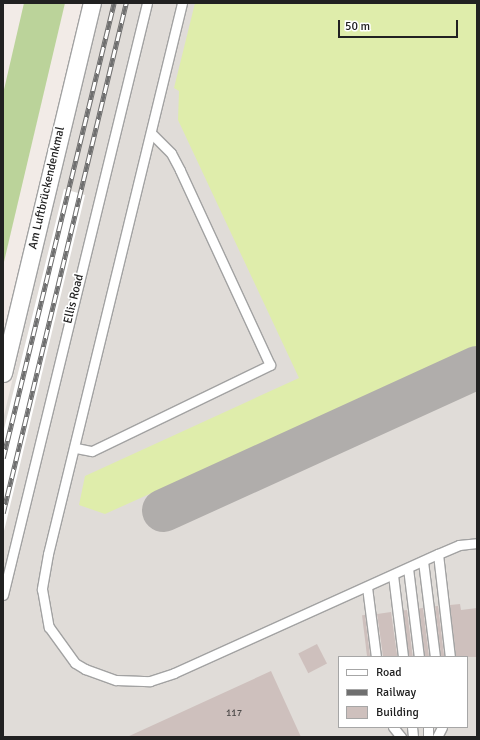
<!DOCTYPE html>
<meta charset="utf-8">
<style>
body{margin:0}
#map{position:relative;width:480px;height:740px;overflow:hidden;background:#f2ebe7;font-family:Signika,sans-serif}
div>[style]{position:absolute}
.airport>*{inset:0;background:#e0dcd8}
.grass>*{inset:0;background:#dfedab}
.forest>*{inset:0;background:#bbd39a}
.pier>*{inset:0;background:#fff}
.taxiway>*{height:43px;margin:-21.5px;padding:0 21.5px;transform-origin:21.5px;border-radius:21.5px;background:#b0adab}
.building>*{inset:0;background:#cec0bd;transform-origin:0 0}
.roads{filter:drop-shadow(1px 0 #a2a2a2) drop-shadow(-1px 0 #a2a2a2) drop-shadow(0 1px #a2a2a2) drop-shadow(0 -1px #a2a2a2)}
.lane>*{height:9px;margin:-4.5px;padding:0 4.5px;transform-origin:4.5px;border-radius:4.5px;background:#fff}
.street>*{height:17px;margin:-8.5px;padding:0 8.5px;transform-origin:8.5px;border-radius:8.5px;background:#fff}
.rail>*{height:4.5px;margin-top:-2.25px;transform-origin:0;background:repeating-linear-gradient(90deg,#fff 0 9px,#6f6f6f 0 18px);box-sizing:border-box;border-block:1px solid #6f6f6f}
span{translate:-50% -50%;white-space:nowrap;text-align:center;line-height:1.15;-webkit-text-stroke:3.5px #fff;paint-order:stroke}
.number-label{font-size:10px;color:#4c4948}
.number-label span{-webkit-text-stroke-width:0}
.street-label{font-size:12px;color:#212121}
.frame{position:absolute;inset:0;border:4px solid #212121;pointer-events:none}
.legend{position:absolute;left:338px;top:656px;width:130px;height:72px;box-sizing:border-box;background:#fff;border:1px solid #a6a6a6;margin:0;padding:5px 7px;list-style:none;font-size:12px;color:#212121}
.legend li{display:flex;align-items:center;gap:8px;height:20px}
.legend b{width:20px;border:1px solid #a6a6a6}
.scale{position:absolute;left:338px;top:20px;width:120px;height:18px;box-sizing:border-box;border:2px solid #212121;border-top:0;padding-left:5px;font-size:12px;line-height:14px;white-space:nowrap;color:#212121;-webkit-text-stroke:3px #fff;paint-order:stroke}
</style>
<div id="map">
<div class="airport">
<div style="clip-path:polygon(evenodd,101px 3px,477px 3px,477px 737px,3px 737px,3px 420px,101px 3px,339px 657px,467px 657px,467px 727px,339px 727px,339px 657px)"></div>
</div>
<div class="grass">
<div style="clip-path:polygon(195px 3px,477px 3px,477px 347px,105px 514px,79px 505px,85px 476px,299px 378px,178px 120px,179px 91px,174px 88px)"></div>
</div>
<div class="forest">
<div style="clip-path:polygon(24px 3px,65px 3px,3px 266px,3px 94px)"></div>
</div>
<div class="pier">
<div style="clip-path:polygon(64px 189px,85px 195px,3px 535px,3px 433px)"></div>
</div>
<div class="taxiway">
<div style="left:163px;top:510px;width:345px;rotate:-24.5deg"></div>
</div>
<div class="building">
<div style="clip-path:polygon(460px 604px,461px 610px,477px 608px,477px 657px,456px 657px,450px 605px)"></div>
<div style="left:438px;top:606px;width:51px;height:3px;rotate:83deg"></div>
<div style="left:423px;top:608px;width:49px;height:4px;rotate:83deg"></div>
<div style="left:407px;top:610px;width:47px;height:4px;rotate:83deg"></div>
<div style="left:391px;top:612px;width:45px;height:14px;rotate:82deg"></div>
<div style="left:365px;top:615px;width:42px;height:3px;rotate:83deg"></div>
<div style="left:317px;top:644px;width:22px;height:21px;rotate:63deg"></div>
<div style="clip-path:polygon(271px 671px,301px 737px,127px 737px)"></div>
</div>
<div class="roads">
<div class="lane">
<div style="left:182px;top:3px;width:567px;rotate:103.67deg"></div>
<div style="left:48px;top:554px;width:36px;rotate:100deg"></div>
<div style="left:42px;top:589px;width:39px;rotate:80deg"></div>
<div style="left:49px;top:627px;width:44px;rotate:54.2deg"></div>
<div style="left:75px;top:663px;width:12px;rotate:31deg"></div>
<div style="left:85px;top:669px;width:33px;rotate:20deg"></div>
<div style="left:116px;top:680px;width:34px;rotate:2deg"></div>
<div style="left:150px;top:681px;width:25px;rotate:-18deg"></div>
<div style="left:174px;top:673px;width:290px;rotate:-24.3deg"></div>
<div style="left:438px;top:554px;width:23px;rotate:-23deg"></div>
<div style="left:459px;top:545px;width:18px;rotate:-6deg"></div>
<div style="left:76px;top:448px;width:16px;rotate:11deg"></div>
<div style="left:92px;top:451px;width:198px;rotate:-25.8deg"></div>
<div style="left:270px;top:365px;width:215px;rotate:-114.8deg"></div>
<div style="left:180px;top:170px;width:19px;rotate:-118deg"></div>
<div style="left:171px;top:153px;width:28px;rotate:-135deg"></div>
<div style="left:438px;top:554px;width:104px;rotate:83.4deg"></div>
<div style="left:423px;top:561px;width:97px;rotate:82.9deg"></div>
<div style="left:408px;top:568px;width:90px;rotate:83deg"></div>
<div style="left:393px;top:575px;width:83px;rotate:83deg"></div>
<div style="left:367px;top:587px;width:71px;rotate:82.7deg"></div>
<div style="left:3px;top:595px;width:609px;rotate:-76.33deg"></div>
<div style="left:393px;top:727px;width:13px;rotate:51deg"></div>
<div style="left:412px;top:727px;width:10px;rotate:84deg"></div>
<div style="left:428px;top:727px;width:10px;rotate:90deg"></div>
<div style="left:437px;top:737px;width:11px;rotate:-63deg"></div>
</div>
<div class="street">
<div style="left:3px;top:373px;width:381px;rotate:-76.5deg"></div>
</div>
</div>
<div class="rail">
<div style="left:3px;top:458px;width:468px;rotate:-76.3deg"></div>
<div style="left:3px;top:513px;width:525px;rotate:-76.44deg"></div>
</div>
<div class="number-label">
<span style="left:234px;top:714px">117</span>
</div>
<div class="street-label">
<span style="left:47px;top:188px;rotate:-77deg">Am Luftbrückendenkmal</span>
<span style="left:74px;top:299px;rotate:-76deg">Ellis Road</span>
</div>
<div class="frame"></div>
<ul class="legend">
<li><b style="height:5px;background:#fff"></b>Road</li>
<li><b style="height:5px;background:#6f6f6f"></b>Railway</li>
<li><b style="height:11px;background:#cec0bd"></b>Building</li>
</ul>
<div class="scale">50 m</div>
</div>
